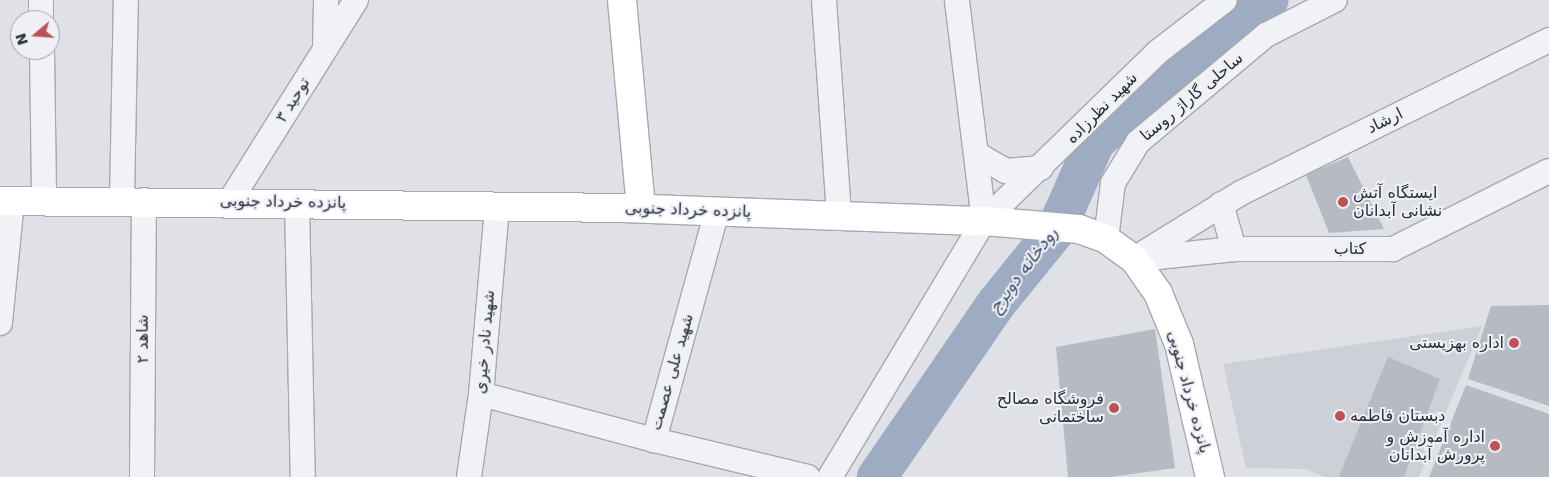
<!DOCTYPE html>
<meta charset="utf-8">
<style>
body{margin:0}
#map{position:relative;width:1549px;height:477px;overflow:hidden;background:#dfe1e6;font-family:"DejaVu Sans",Vazirmatn,sans-serif}
div>[style]{position:absolute}
.built>*{inset:0;background:#cdd0d7}
.river>*{height:40px;margin:-20px;padding:0 20px;transform-origin:20px;border-radius:20px;background:#9dacc2}
.building>*{inset:0;background:#b6bac2}
.roads{filter:drop-shadow(1px 0 #a5a8af) drop-shadow(-1px 0 #a5a8af) drop-shadow(0 1px #a5a8af) drop-shadow(0 -1px #a5a8af)}
.minor>*{height:24px;margin:-12px;padding:0 12px;transform-origin:12px;border-radius:12px;background:#f1f2f5}
.secondary>*{height:28px;margin:-14px;padding:0 14px;transform-origin:14px;border-radius:14px;background:#fff}
.dots>*{width:14px;height:14px;translate:-50% -50%;box-sizing:border-box;border:2px solid #eef0f4;border-radius:50%}
span{translate:-50% -50%;white-space:nowrap;text-align:center;line-height:1.15;-webkit-text-stroke:4px #eef0f4;paint-order:stroke}
.street-label{font-size:16px;color:#292e3b}
.poi-label{font-size:16px;color:#292e3b}
.left{translate:0 -50%;text-align:left}
.right{translate:-100% -50%;text-align:right}
.water-label{font-size:18px;color:#384a6a;font-style:italic}
.north{position:absolute;left:10px;top:10px;width:50px;height:50px;box-sizing:border-box;background:#eef0f4;border:1px solid #9fa2aa;border-radius:50%;rotate:252deg;font-size:14px;font-weight:700;line-height:20px;text-align:center;color:#292e3b}
.north::after{content:'';display:block;margin:auto;width:18px;height:22px;background:#bd5157;clip-path:polygon(50% 0,100% 100%,50% 72%,0 100%)}
</style>
<div id="map">
<div class="built">
<div style="clip-path:polygon(1482px 326px,1419px 477px,1324px 477px,1306px 469px,1246px 468px,1223px 364px)"></div>
</div>
<div class="river">
<div style="left:877px;top:477px;width:209px;rotate:-55.5deg"></div>
<div style="left:995px;top:305px;width:97px;rotate:-50.9deg"></div>
<div style="left:1056px;top:230px;width:96px;rotate:-66.1deg"></div>
<div style="left:1095px;top:142px;width:120px;rotate:-42.3deg"></div>
<div style="left:1184px;top:61px;width:73px;rotate:-37.8deg"></div>
<div style="left:1242px;top:16px;width:31px;rotate:-31deg"></div>
</div>
<div class="building">
<div style="clip-path:polygon(1348px 157px,1384px 229px,1329px 233px,1306px 175px)"></div>
<div style="clip-path:polygon(1549px 305px,1549px 406px,1468px 379px,1491px 306px)"></div>
<div style="clip-path:polygon(1155px 329px,1175px 468px,1111px 477px,1068px 477px,1056px 347px)"></div>
<div style="clip-path:polygon(1388px 357px,1440px 379px,1404px 477px,1342px 477px,1339px 476px)"></div>
<div style="clip-path:polygon(1466px 385px,1549px 414px,1549px 477px,1429px 477px)"></div>
</div>
<div class="roads">
<div class="minor">
<div style="left:41px;top:0;width:20px;rotate:90deg"></div>
<div style="left:824px;top:0;width:215px;rotate:86deg"></div>
<div style="left:325px;top:49px;width:49px;rotate:-88.8deg"></div>
<div style="left:42px;top:50px;width:150px;rotate:89.2deg"></div>
<div style="left:978px;top:155px;width:32px;rotate:30deg"></div>
<div style="left:1006px;top:171px;width:35px;rotate:-5deg"></div>
<div style="left:122px;top:200px;width:200px;rotate:-88.9deg"></div>
<div style="left:230px;top:201px;width:237px;rotate:-57.9deg"></div>
<div style="left:297px;top:202px;width:275px;rotate:88.8deg"></div>
<div style="left:1221px;top:204px;width:47px;rotate:73.9deg"></div>
<div style="left:717px;top:211px;width:238px;rotate:105.4deg"></div>
<div style="left:654px;top:440px;width:158px;rotate:13.5deg"></div>
<div style="left:984px;top:221px;width:244px;rotate:-44.2deg"></div>
<div style="left:1159px;top:51px;width:83px;rotate:-37.7deg"></div>
<div style="left:1106px;top:239px;width:56px;rotate:-82.9deg"></div>
<div style="left:1113px;top:183px;width:48px;rotate:-58.6deg"></div>
<div style="left:1138px;top:142px;width:167px;rotate:-39.9deg"></div>
<div style="left:1266px;top:35px;width:77px;rotate:-26.9deg"></div>
<div style="left:1134px;top:259px;width:126px;rotate:-31.7deg"></div>
<div style="left:1241px;top:193px;width:344px;rotate:-26.4deg"></div>
<div style="left:1139px;top:259px;width:96px;rotate:-6deg"></div>
<div style="left:1234px;top:249px;width:159px"></div>
<div style="left:1393px;top:249px;width:174px;rotate:-26.6deg"></div>
<div style="left:0;top:323px;width:123px;rotate:-84.4deg"></div>
<div style="left:481px;top:394px;width:179px;rotate:14.9deg"></div>
<div style="left:142px;top:477px;width:277px;rotate:-89.6deg"></div>
<div style="left:469px;top:477px;width:84px;rotate:-81.8deg"></div>
<div style="left:481px;top:394px;width:188px;rotate:-85.1deg"></div>
<div style="left:830px;top:477px;width:299px;rotate:-59deg"></div>
<div style="left:984px;top:221px;width:223px;rotate:-97deg"></div>
</div>
<div class="secondary">
<div style="left:622px;top:0;width:209px;rotate:84.8deg"></div>
<div style="left:0;top:201px;width:623px;rotate:0.64deg"></div>
<div style="left:623px;top:208px;width:361px;rotate:2.1deg"></div>
<div style="left:984px;top:221px;width:95px;rotate:4.8deg"></div>
<div style="left:1079px;top:229px;width:29px;rotate:20deg"></div>
<div style="left:1106px;top:239px;width:34px;rotate:36deg"></div>
<div style="left:1134px;top:259px;width:42px;rotate:54.8deg"></div>
<div style="left:1158px;top:293px;width:55px;rotate:67.6deg"></div>
<div style="left:1179px;top:344px;width:137px;rotate:76.9deg"></div>
</div>
</div>
<div class="dots">
<div style="left:1343px;top:202px;background:#bd5157"></div>
<div style="left:1514px;top:343px;background:#bd5157"></div>
<div style="left:1114px;top:408px;background:#bd5157"></div>
<div style="left:1340px;top:416px;background:#bd5157"></div>
<div style="left:1495px;top:446px;background:#bd5157"></div>
</div>
<div class="street-label">
<span style="left:1192px;top:97px;rotate:-40deg">ساحلی گاراژ روستا</span>
<span style="left:293px;top:100px;rotate:-58deg">توحید ۳</span>
<span style="left:1102px;top:108px;rotate:-45deg">شهید نظرزاده</span>
<span style="left:1385px;top:121px;rotate:-26deg">ارشاد</span>
<span style="left:283px;top:202px;rotate:1deg">پانزده خرداد جنوبی</span>
<span style="left:688px;top:210px;rotate:2deg">پانزده خرداد جنوبی</span>
<span style="left:1350px;top:249px">کتاب</span>
<span style="left:143px;top:339px;rotate:-90deg">شاهد ۲</span>
<span style="left:485px;top:342px;rotate:-85deg">شهید نادر خیری</span>
<span style="left:672px;top:372px;rotate:-74deg">شهید علی عصمت</span>
<span style="left:1189px;top:392px;rotate:75deg">پانزده خرداد جنوبی</span>
</div>
<div class="poi-label">
<span class="left" style="left:1353px;top:202px">ایستگاه آتش<br>نشانی آبدانان</span>
<span class="right" style="left:1504px;top:343px">اداره بهزیستی</span>
<span class="right" style="left:1104px;top:408px">فروشگاه مصالح<br>ساختمانی</span>
<span class="left" style="left:1350px;top:416px">دبستان فاطمه</span>
<span class="right" style="left:1485px;top:446px">اداره آموزش و<br>پرورش آبدانان</span>
</div>
<div class="water-label">
<span style="left:1023px;top:270px;rotate:-53deg">رودخانه دویرج</span>
</div>
<div class="north">N</div>
</div>
